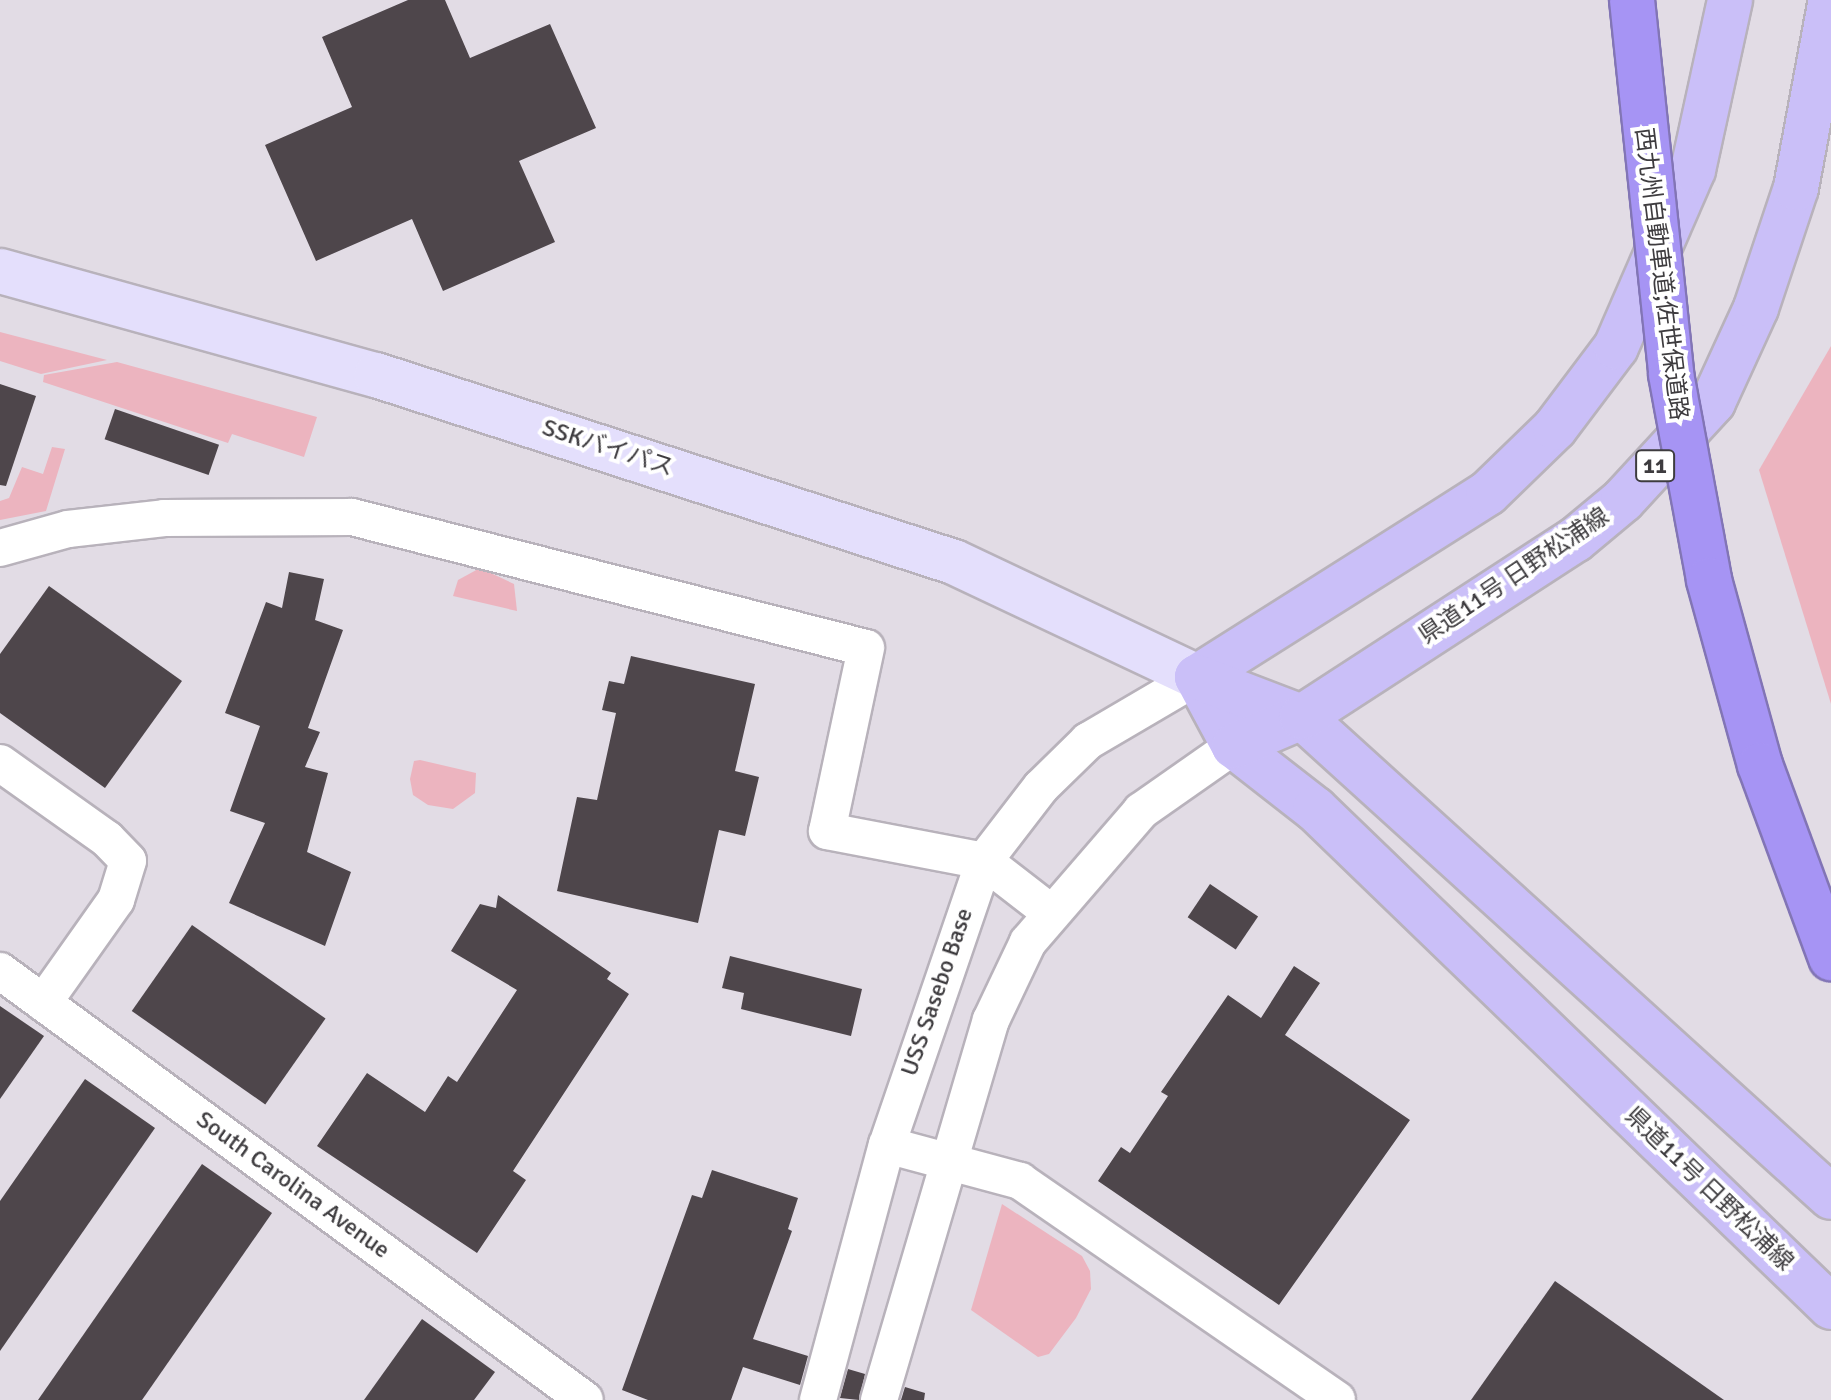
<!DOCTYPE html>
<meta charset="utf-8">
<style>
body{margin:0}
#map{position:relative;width:1831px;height:1400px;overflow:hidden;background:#e2dce5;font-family:Signika,"Noto Sans JP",sans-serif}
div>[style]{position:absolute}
.green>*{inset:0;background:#ecb4bf}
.building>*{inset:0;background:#4e464b;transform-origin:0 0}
.roads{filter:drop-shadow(2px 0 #b8b2bb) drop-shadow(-2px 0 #b8b2bb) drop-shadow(0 2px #b8b2bb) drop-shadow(0 -2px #b8b2bb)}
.street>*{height:36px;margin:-18px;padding:0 18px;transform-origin:18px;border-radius:18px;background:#fff}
.secondary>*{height:44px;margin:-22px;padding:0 22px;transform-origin:22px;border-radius:22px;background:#e4dffc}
.primary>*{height:44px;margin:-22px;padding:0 22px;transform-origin:22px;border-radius:22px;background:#cabff8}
.bridges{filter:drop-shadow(2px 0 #8275b5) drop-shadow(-2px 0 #8275b5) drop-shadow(0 2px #8275b5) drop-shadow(0 -2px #8275b5)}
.highway-bridge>*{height:44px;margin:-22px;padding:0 22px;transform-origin:22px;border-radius:22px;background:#a694f4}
span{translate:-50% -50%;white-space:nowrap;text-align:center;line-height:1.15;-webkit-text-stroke:8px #fff;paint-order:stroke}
.shield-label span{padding:2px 6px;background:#fff;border:2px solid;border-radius:6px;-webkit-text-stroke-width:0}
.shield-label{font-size:22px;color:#3e3c3f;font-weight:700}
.street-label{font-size:24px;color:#3e3c3f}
</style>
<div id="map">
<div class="green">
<div style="clip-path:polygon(0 332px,107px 360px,41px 374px,0 361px)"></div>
<div style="clip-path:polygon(1831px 346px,1831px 704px,1759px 470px)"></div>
<div style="clip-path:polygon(117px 362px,317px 417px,304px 457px,232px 434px,228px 443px,43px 382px,44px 375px)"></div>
<div style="clip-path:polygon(52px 447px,65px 449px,46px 511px,0 520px,0 501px,9px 498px,22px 467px,43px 474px)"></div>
<div style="clip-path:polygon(480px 568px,514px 584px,517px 611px,453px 596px,458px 580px)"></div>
<div style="clip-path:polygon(420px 760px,476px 773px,475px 793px,453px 809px,428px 805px,413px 795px,410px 779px,414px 761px)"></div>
<div style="clip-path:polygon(1002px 1204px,1082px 1256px,1090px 1271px,1091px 1289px,1076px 1318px,1049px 1354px,1038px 1357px,971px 1310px)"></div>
</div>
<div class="building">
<div style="clip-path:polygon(408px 0,445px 0,470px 58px,550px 24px,596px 128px,519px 161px,555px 242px,443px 291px,412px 219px,316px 261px,265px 145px,352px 107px,322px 37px)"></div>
<div style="clip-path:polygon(0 384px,36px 396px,6px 486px,0 485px)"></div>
<div style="left:115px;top:409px;width:110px;height:32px;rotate:19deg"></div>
<div style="clip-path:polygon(289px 572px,324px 579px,315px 620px,343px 630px,308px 728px,320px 732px,305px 767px,328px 773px,307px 852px,351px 872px,325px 946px,229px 903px,265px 823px,230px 811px,260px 726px,225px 713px,266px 602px,282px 608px)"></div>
<div style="clip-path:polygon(49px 586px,182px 681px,105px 788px,0 713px,0 654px)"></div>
<div style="clip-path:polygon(631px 656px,755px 684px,735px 771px,759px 777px,745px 836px,719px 830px,698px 923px,557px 891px,577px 797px,597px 800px,616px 713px,602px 710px,609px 681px,624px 684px)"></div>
<div style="left:1210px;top:884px;width:58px;height:40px;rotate:34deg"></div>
<div style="clip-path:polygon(498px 895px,611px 973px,607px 979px,629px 994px,513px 1171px,526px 1180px,477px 1253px,317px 1146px,367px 1073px,425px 1112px,448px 1076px,457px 1082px,517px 990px,451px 951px,480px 904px,496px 908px)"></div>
<div style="left:192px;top:925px;width:163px;height:105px;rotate:35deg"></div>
<div style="clip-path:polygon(730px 956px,862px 989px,851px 1036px,741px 1009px,744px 993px,722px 988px)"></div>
<div style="clip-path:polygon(1294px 966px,1320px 983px,1285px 1035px,1410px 1120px,1279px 1305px,1098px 1181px,1121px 1147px,1130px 1153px,1168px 1096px,1161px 1092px,1228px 995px,1261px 1018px)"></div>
<div style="clip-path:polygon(0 1006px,44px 1036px,0 1099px)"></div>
<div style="clip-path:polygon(85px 1079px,155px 1128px,0 1351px,0 1201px)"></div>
<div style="clip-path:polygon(202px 1164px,272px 1213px,142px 1400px,38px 1400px)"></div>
<div style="clip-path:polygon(712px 1170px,798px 1198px,788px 1229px,792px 1231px,753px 1339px,808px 1356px,800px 1385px,743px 1367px,731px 1400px,648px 1400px,622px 1390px,692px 1195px,702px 1198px)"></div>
<div style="clip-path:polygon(1555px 1281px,1724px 1400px,1471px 1400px)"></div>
<div style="clip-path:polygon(422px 1319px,495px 1372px,474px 1400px,364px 1400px)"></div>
<div style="clip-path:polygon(848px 1369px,865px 1374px,859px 1400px,840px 1398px)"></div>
<div style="clip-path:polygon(905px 1387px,925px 1393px,924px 1400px,901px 1400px)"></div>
</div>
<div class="roads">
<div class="street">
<div style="left:0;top:548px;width:71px;rotate:-15.6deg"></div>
<div style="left:68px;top:529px;width:97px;rotate:-6.5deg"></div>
<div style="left:164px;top:518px;width:188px;rotate:-0.3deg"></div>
<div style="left:352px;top:517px;width:530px;rotate:14.3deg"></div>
<div style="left:866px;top:648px;width:187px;rotate:102deg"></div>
<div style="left:827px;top:831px;width:160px;rotate:10.8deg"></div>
<div style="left:984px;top:861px;width:85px;rotate:37.8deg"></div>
<div style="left:0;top:763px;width:131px;rotate:35.4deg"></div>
<div style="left:107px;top:839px;width:30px;rotate:46deg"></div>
<div style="left:128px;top:861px;width:41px;rotate:107.1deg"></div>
<div style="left:116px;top:900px;width:126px;rotate:125.3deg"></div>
<div style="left:0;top:971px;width:725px;rotate:36.25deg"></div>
<div style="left:887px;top:1145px;width:138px;rotate:15.1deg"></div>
<div style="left:1020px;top:1181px;width:385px;rotate:34.6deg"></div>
<div style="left:818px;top:1400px;width:264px;rotate:-74.9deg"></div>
<div style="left:887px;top:1145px;width:300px;rotate:-71.1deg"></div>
<div style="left:984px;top:861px;width:93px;rotate:-52.4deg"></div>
<div style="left:1041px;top:787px;width:66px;rotate:-44.4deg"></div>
<div style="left:1088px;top:741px;width:126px;rotate:-30.4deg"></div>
<div style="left:879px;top:1400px;width:396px;rotate:-73.6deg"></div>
<div style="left:991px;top:1020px;width:86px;rotate:-64.6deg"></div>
<div style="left:1028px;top:942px;width:173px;rotate:-49.2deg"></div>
<div style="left:1141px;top:811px;width:113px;rotate:-35deg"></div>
</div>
<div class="secondary">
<div style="left:0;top:271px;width:390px;rotate:15.5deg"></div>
<div style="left:376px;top:375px;width:607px;rotate:17.93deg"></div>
<div style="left:954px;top:562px;width:269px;rotate:25.3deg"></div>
</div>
<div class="primary">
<div style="left:1197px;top:677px;width:344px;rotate:-32.3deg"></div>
<div style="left:1488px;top:493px;width:93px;rotate:-44.1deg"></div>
<div style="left:1555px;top:428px;width:101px;rotate:-53deg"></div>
<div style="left:1616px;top:347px;width:193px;rotate:-66.5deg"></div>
<div style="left:1693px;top:170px;width:174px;rotate:-77.7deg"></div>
<div style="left:1197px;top:677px;width:78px;rotate:61.8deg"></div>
<div style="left:1234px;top:746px;width:103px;rotate:37.9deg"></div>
<div style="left:1315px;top:809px;width:717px;rotate:43.98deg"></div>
<div style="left:1197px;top:677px;width:112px;rotate:20.9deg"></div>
<div style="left:1302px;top:717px;width:714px;rotate:42.22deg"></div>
<div style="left:1234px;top:746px;width:74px;rotate:-23.1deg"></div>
<div style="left:1302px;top:717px;width:325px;rotate:-33deg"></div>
<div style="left:1575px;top:540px;width:62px;rotate:-39.8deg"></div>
<div style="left:1623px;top:500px;width:133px;rotate:-47.4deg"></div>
<div style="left:1713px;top:402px;width:103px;rotate:-65.4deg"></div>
<div style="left:1756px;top:308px;width:126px;rotate:-71.6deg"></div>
<div style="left:1796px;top:188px;width:191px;rotate:-79.5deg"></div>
</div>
</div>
<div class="bridges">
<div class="highway-bridge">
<div style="left:1632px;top:0;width:376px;rotate:84deg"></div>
<div style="left:1671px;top:374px;width:209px;rotate:79.5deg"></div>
<div style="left:1709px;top:580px;width:192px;rotate:74.6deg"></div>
<div style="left:1760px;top:765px;width:206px;rotate:69.8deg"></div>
</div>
</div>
<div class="shield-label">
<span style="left:1655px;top:466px">11</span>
</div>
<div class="street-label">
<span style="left:1661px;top:274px;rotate:83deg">西九州自動車道;佐世保道路</span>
<span style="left:608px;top:448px;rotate:18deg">SSKバイパス</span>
<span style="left:1514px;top:576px;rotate:-34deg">県道11号 日野松浦線</span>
<span style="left:937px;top:992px;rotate:-71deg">USS Sasebo Base</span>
<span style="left:293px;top:1185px;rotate:36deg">South Carolina Avenue</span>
<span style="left:1709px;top:1189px;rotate:44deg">県道11号 日野松浦線</span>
</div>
</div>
